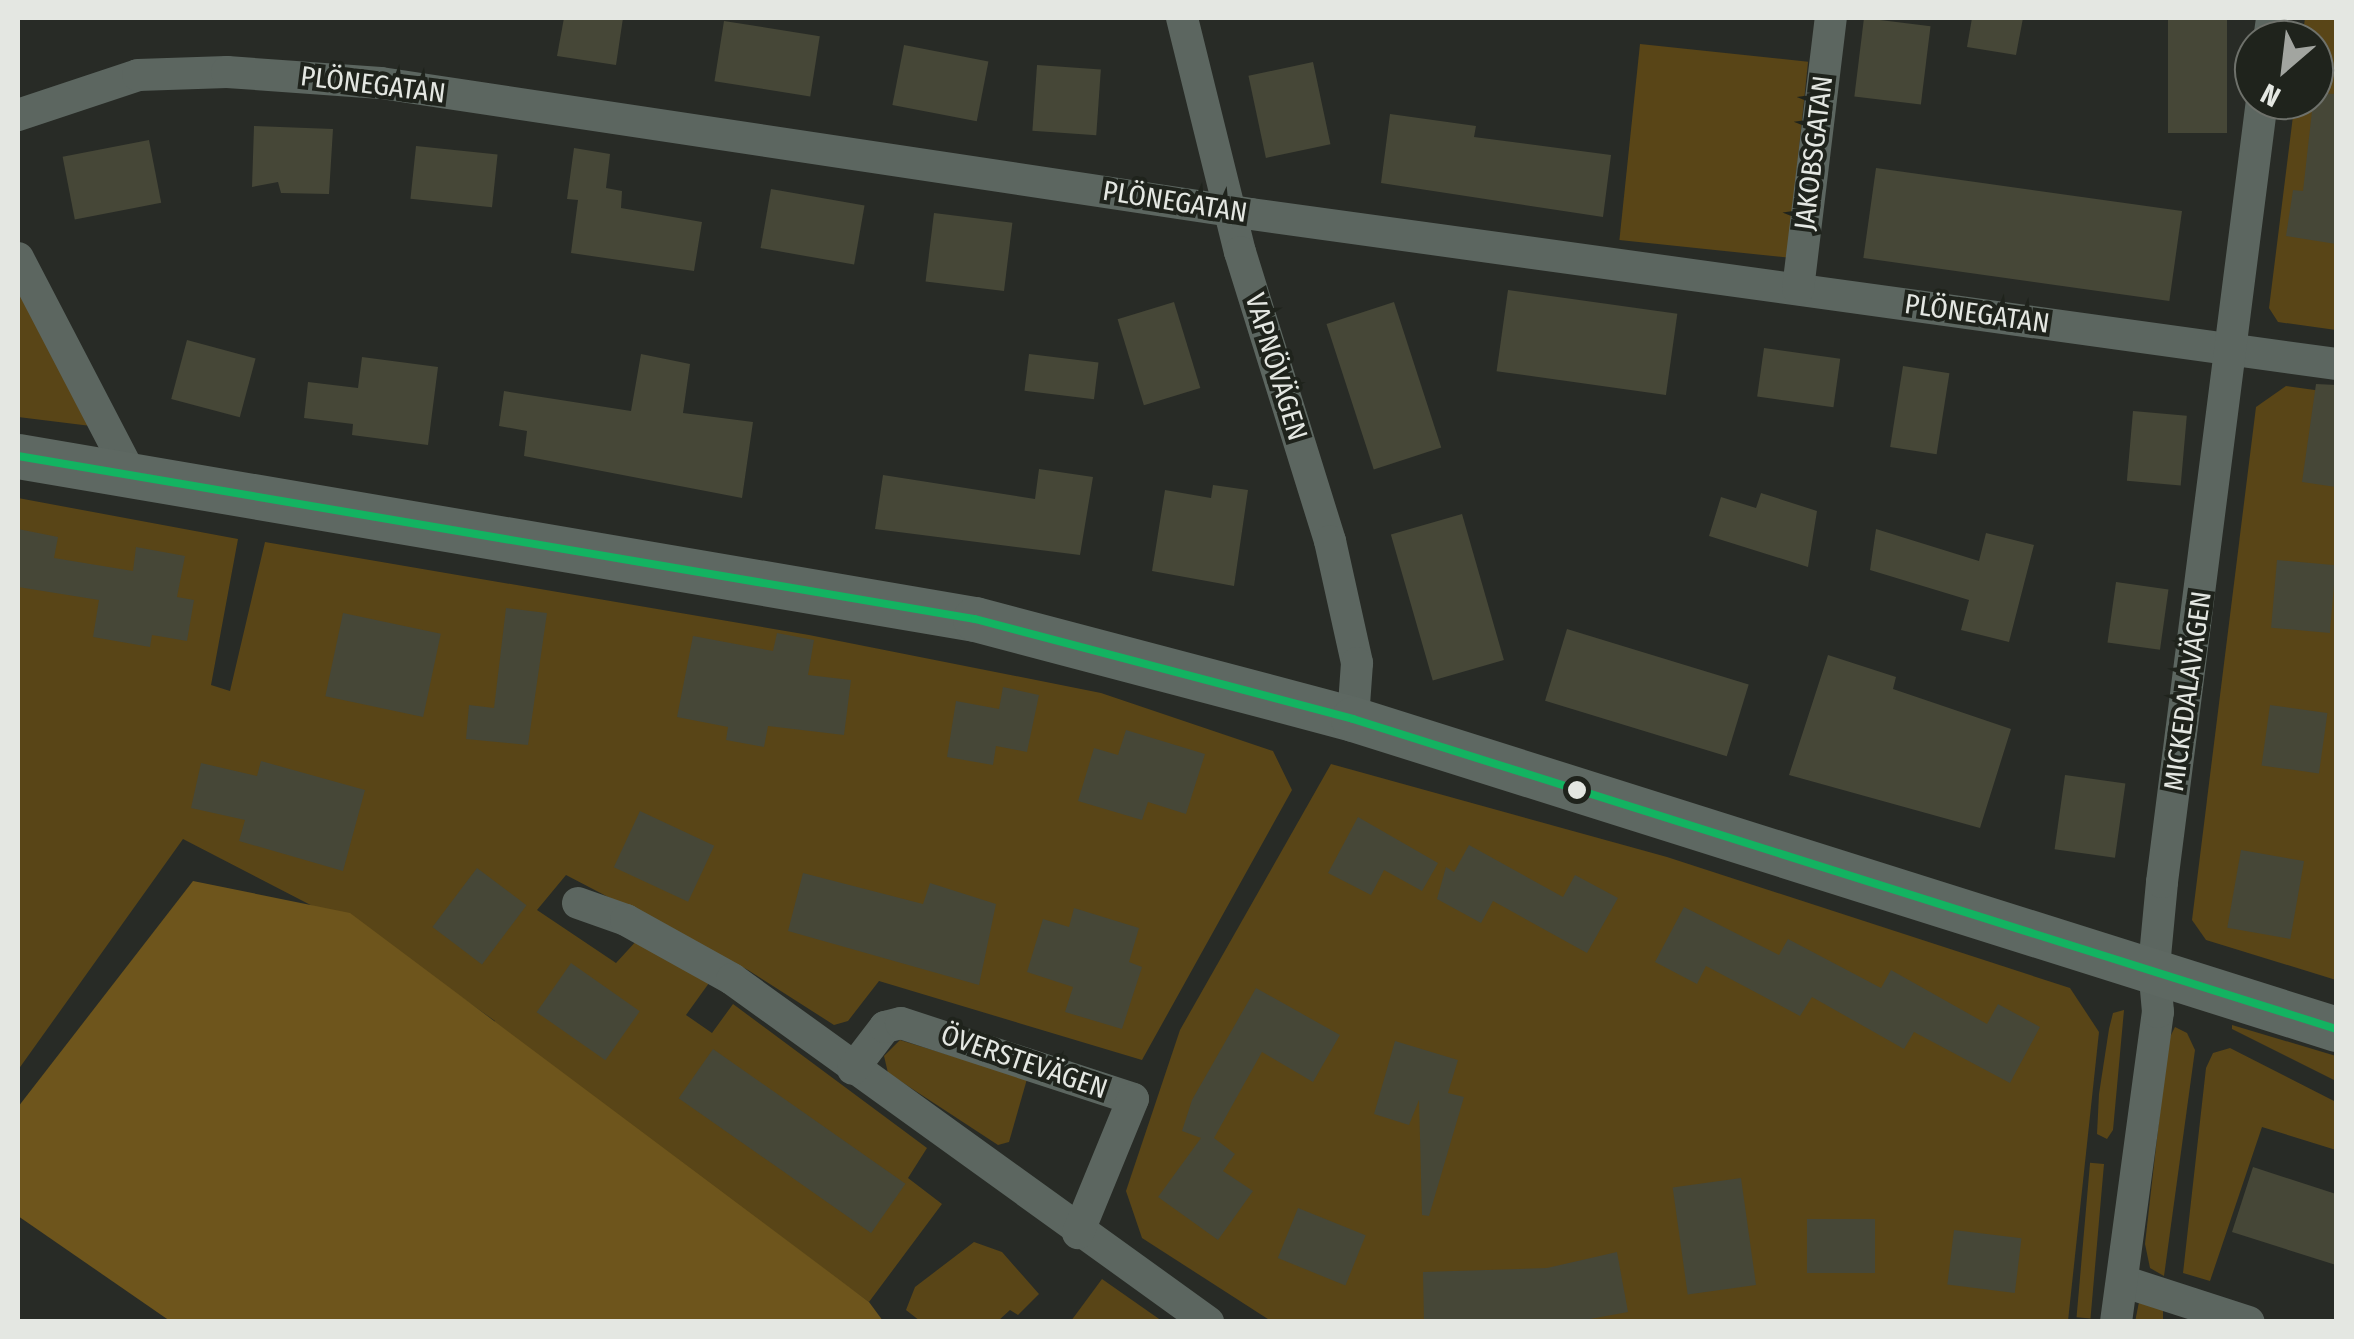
<!DOCTYPE html>
<meta charset="utf-8">
<style>
body{margin:0}
#map{position:relative;width:2354px;height:1339px;overflow:hidden;background:#282b26;font-family:"Fira Sans Condensed",sans-serif}
div>[style]{position:absolute}
.green>*{inset:0;background:#594517;transform-origin:0 0}
.forest>*{inset:0;background:#6e551c}
.building>*{inset:0;background:#464737;transform-origin:0 0}
.street>*{height:32px;margin:-16px;padding:0 16px;transform-origin:16px;border-radius:16px;background:#5c6660}
.secondary>*{height:45px;margin:-22.5px;padding:0 22.5px;transform-origin:22.5px;border-radius:22.5px;background:#5e6862}
.bus-1>*{height:8px;margin:-4px;padding:0 4px;transform-origin:4px;border-radius:4px;background:#13b361}
.dots>*{width:28px;height:28px;translate:-50% -50%;box-sizing:border-box;border:5px solid #1f231c;border-radius:50%}
span{translate:-50% -50%;white-space:nowrap;text-align:center;line-height:1.15;-webkit-text-stroke:8px #1f231c;paint-order:stroke}
.street-label{font-size:28px;color:#e4e7e2}
.frame{position:absolute;inset:0;border:20px solid #e4e7e2;pointer-events:none}
.north{position:absolute;left:2234px;top:20px;width:100px;height:100px;box-sizing:border-box;background:#1f231c;border:2px solid #6e716b;border-radius:50%;rotate:208deg;font-size:28px;font-weight:700;line-height:40px;text-align:center;color:#e4e7e2}
.north::after{content:'';display:block;margin:auto;width:35px;height:45px;background:#a2a5a0;clip-path:polygon(50% 0,100% 100%,50% 72%,0 100%)}
</style>
<div id="map">
<div class="green">
<div style="clip-path:polygon(2305px 18px,2336px 18px,2336px 330px,2278px 322px,2269px 308px,2295px 100px,2314px 100px,2314px 40px,2302px 40px)"></div>
<div style="left:1640px;top:44px;width:169px;height:197px;rotate:6deg"></div>
<div style="clip-path:polygon(18px 287px,91px 426px,18px 417px)"></div>
<div style="clip-path:polygon(2286px 386px,2336px 393px,2336px 980px,2206px 940px,2192px 920px,2256px 407px)"></div>
<div style="clip-path:polygon(18px 498px,238px 539px,211px 685px,230px 691px,265px 542px,809px 635px,1101px 693px,1273px 751px,1292px 790px,1142px 1060px,879px 981px,848px 1021px,834px 1025px,748px 970px,566px 875px,537px 910px,616px 963px,639px 938px,709px 983px,686px 1015px,712px 1033px,733px 1004px,927px 1148px,908px 1178px,942px 1204px,869px 1302px,491px 1029px,495px 1021px,386px 944px,183px 839px,18px 1070px)"></div>
<div style="clip-path:polygon(1331px 764px,1667px 857px,2070px 988px,2099px 1032px,2068px 1321px,1271px 1321px,1142px 1238px,1126px 1191px,1180px 1030px)"></div>
<div style="clip-path:polygon(2124px 1010px,2113px 1130px,2107px 1139px,2097px 1134px,2099px 1094px,2109px 1029px,2113px 1013px)"></div>
<div style="clip-path:polygon(2232px 1025px,2336px 1056px,2336px 1081px,2232px 1029px)"></div>
<div style="clip-path:polygon(2175px 1027px,2187px 1033px,2195px 1050px,2164px 1276px,2150px 1268px,2145px 1244px,2168px 1041px)"></div>
<div style="clip-path:polygon(900px 1040px,1027px 1079px,1009px 1142px,998px 1145px,888px 1073px,884px 1056px)"></div>
<div style="clip-path:polygon(2230px 1048px,2336px 1102px,2336px 1150px,2262px 1127px,2210px 1281px,2183px 1273px,2206px 1068px,2213px 1053px)"></div>
<div style="left:2104px;top:1164px;width:155px;height:14px;rotate:95deg"></div>
<div style="clip-path:polygon(974px 1242px,1002px 1252px,1039px 1294px,1018px 1315px,1010px 1310px,998px 1321px,920px 1321px,906px 1310px,915px 1287px)"></div>
<div style="clip-path:polygon(1102px 1279px,1162px 1321px,1071px 1321px)"></div>
<div style="clip-path:polygon(2139px 1302px,2163px 1305px,2163px 1321px,2135px 1322px)"></div>
</div>
<div class="forest">
<div style="clip-path:polygon(193px 881px,350px 913px,869px 1302px,883px 1321px,170px 1321px,18px 1216px,18px 1107px)"></div>
</div>
<div class="building">
<div style="clip-path:polygon(564px 18px,623px 18px,616px 65px,557px 56px)"></div>
<div style="left:1864px;top:18px;width:67px;height:79px;rotate:7deg"></div>
<div style="clip-path:polygon(1972px 18px,2023px 18px,2016px 55px,1967px 47px)"></div>
<div style="left:2168px;top:18px;width:59px;height:115px"></div>
<div style="left:724px;top:21px;width:97px;height:61px;rotate:9deg"></div>
<div style="left:904px;top:45px;width:86px;height:61px;rotate:11deg"></div>
<div style="left:1313px;top:62px;width:84px;height:66px;rotate:78deg"></div>
<div style="left:1037px;top:65px;width:64px;height:66px;rotate:4deg"></div>
<div style="clip-path:polygon(2314px 93px,2336px 94px,2336px 244px,2286px 236px,2293px 190px,2303px 191px)"></div>
<div style="clip-path:polygon(1390px 114px,1476px 126px,1474px 137px,1611px 155px,1603px 217px,1381px 183px)"></div>
<div style="clip-path:polygon(254px 126px,333px 129px,329px 194px,281px 193px,278px 182px,252px 187px)"></div>
<div style="left:149px;top:140px;width:64px;height:88px;rotate:79deg"></div>
<div style="left:416px;top:146px;width:82px;height:53px;rotate:6deg"></div>
<div style="clip-path:polygon(574px 148px,610px 154px,606px 188px,622px 191px,621px 208px,702px 222px,694px 271px,571px 253px,578px 200px,567px 199px)"></div>
<div style="left:1876px;top:168px;width:309px;height:91px;rotate:8deg"></div>
<div style="left:771px;top:189px;width:95px;height:60px;rotate:10deg"></div>
<div style="left:934px;top:213px;width:79px;height:69px;rotate:7deg"></div>
<div style="left:1508px;top:290px;width:171px;height:82px;rotate:8deg"></div>
<div style="left:1174px;top:302px;width:90px;height:59px;rotate:73deg"></div>
<div style="left:1394px;top:302px;width:153px;height:71px;rotate:72deg"></div>
<div style="left:187px;top:340px;width:71px;height:61px;rotate:15deg"></div>
<div style="left:1764px;top:348px;width:77px;height:49px;rotate:8deg"></div>
<div style="clip-path:polygon(641px 354px,690px 364px,683px 413px,753px 422px,742px 498px,524px 456px,527px 431px,499px 426px,504px 391px,631px 411px)"></div>
<div style="left:1029px;top:354px;width:70px;height:37px;rotate:7deg"></div>
<div style="clip-path:polygon(362px 357px,438px 367px,428px 445px,352px 435px,353px 424px,304px 418px,308px 382px,358px 388px)"></div>
<div style="left:1903px;top:366px;width:47px;height:82px;rotate:9deg"></div>
<div style="clip-path:polygon(2316px 384px,2336px 385px,2336px 487px,2302px 482px)"></div>
<div style="left:2133px;top:411px;width:54px;height:70px;rotate:5deg"></div>
<div style="clip-path:polygon(1039px 469px,1093px 477px,1080px 555px,875px 529px,883px 475px,1035px 499px)"></div>
<div style="clip-path:polygon(1213px 485px,1248px 490px,1234px 586px,1152px 571px,1165px 490px,1211px 498px)"></div>
<div style="clip-path:polygon(1761px 493px,1817px 511px,1808px 567px,1709px 536px,1721px 497px,1756px 508px)"></div>
<div style="left:1462px;top:514px;width:152px;height:74px;rotate:74deg"></div>
<div style="clip-path:polygon(18px 529px,58px 537px,54px 558px,133px 571px,136px 547px,185px 556px,177px 597px,194px 600px,187px 641px,152px 635px,150px 647px,93px 637px,99px 600px,18px 587px)"></div>
<div style="clip-path:polygon(1876px 529px,1979px 561px,1986px 533px,2034px 545px,2009px 642px,1961px 630px,1969px 600px,1870px 570px)"></div>
<div style="left:2277px;top:560px;width:59px;height:68px;rotate:5deg"></div>
<div style="left:2116px;top:582px;width:53px;height:61px;rotate:8deg"></div>
<div style="clip-path:polygon(506px 608px,547px 613px,528px 745px,466px 739px,469px 705px,494px 708px)"></div>
<div style="left:343px;top:613px;width:100px;height:85px;rotate:12deg"></div>
<div style="left:1567px;top:629px;width:190px;height:75px;rotate:17deg"></div>
<div style="clip-path:polygon(777px 633px,814px 640px,808px 675px,851px 680px,844px 735px,768px 726px,764px 747px,726px 740px,728px 727px,677px 717px,693px 636px,773px 651px)"></div>
<div style="clip-path:polygon(1828px 655px,1896px 677px,1893px 689px,2011px 729px,1980px 828px,1789px 775px)"></div>
<div style="clip-path:polygon(1003px 687px,1039px 695px,1027px 752px,996px 746px,993px 765px,947px 757px,956px 701px,999px 709px)"></div>
<div style="left:2270px;top:705px;width:58px;height:61px;rotate:8deg"></div>
<div style="clip-path:polygon(1126px 730px,1205px 754px,1186px 814px,1148px 802px,1142px 820px,1078px 801px,1094px 748px,1118px 755px)"></div>
<div style="clip-path:polygon(261px 761px,365px 790px,343px 871px,239px 841px,245px 820px,191px 808px,201px 763px,257px 776px)"></div>
<div style="left:2065px;top:775px;width:61px;height:75px;rotate:8deg"></div>
<div style="left:640px;top:811px;width:82px;height:62px;rotate:25deg"></div>
<div style="clip-path:polygon(1358px 817px,1438px 863px,1422px 891px,1384px 870px,1371px 895px,1328px 873px)"></div>
<div style="clip-path:polygon(1469px 845px,1563px 897px,1575px 875px,1618px 898px,1587px 953px,1493px 901px,1481px 923px,1437px 899px,1446px 867px,1454px 872px)"></div>
<div style="left:2241px;top:850px;width:64px;height:79px;rotate:10deg"></div>
<div style="left:477px;top:868px;width:62px;height:74px;rotate:37deg"></div>
<div style="clip-path:polygon(803px 873px,923px 904px,930px 883px,996px 904px,979px 985px,788px 931px)"></div>
<div style="clip-path:polygon(1684px 907px,1779px 955px,1788px 939px,1881px 988px,1891px 970px,1987px 1024px,1998px 1004px,2040px 1027px,2010px 1083px,1914px 1032px,1904px 1049px,1812px 997px,1800px 1016px,1706px 966px,1697px 984px,1655px 962px)"></div>
<div style="clip-path:polygon(1074px 908px,1139px 928px,1129px 962px,1142px 967px,1122px 1029px,1065px 1012px,1073px 987px,1027px 972px,1043px 919px,1069px 927px)"></div>
<div style="left:571px;top:963px;width:84px;height:60px;rotate:35deg"></div>
<div style="clip-path:polygon(1256px 988px,1340px 1035px,1313px 1082px,1262px 1052px,1214px 1138px,1235px 1154px,1223px 1171px,1253px 1191px,1218px 1240px,1158px 1197px,1201px 1138px,1182px 1131px,1192px 1100px)"></div>
<div style="clip-path:polygon(1395px 1041px,1458px 1060px,1448px 1093px,1464px 1097px,1429px 1216px,1422px 1215px,1419px 1100px,1409px 1125px,1374px 1114px)"></div>
<div style="left:713px;top:1049px;width:235px;height:60px;rotate:35deg"></div>
<div style="clip-path:polygon(2253px 1167px,2336px 1194px,2336px 1265px,2232px 1232px)"></div>
<div style="left:1741px;top:1178px;width:108px;height:69px;rotate:82deg"></div>
<div style="left:1298px;top:1208px;width:73px;height:54px;rotate:22deg"></div>
<div style="left:1875px;top:1219px;width:54px;height:68px;rotate:90deg"></div>
<div style="left:1954px;top:1230px;width:68px;height:55px;rotate:7deg"></div>
<div style="clip-path:polygon(1617px 1252px,1628px 1312px,1574px 1322px,1424px 1322px,1423px 1272px,1547px 1268px)"></div>
</div>
<div class="street">
<div style="left:1182px;top:18px;width:241px;rotate:76.1deg"></div>
<div style="left:1240px;top:252px;width:303px;rotate:72.7deg"></div>
<div style="left:1330px;top:541px;width:125px;rotate:77.5deg"></div>
<div style="left:1357px;top:663px;width:56px;rotate:94.1deg"></div>
<div style="left:2269px;top:40px;width:22px;rotate:-82deg"></div>
<div style="left:18px;top:115px;width:126px;rotate:-18.4deg"></div>
<div style="left:138px;top:75px;width:89px;rotate:-1.9deg"></div>
<div style="left:227px;top:72px;width:154px;rotate:4.1deg"></div>
<div style="left:381px;top:83px;width:880px;rotate:8.56deg"></div>
<div style="left:1251px;top:214px;width:1095px;rotate:7.87deg"></div>
<div style="left:18px;top:258px;width:245px;rotate:62.5deg"></div>
<div style="left:1798px;top:289px;width:273px;rotate:-83.1deg"></div>
<div style="left:578px;top:903px;width:51px;rotate:19.5deg"></div>
<div style="left:626px;top:920px;width:121px;rotate:29.1deg"></div>
<div style="left:732px;top:979px;width:587px;rotate:35.78deg"></div>
<div style="left:853px;top:1069px;width:53px;rotate:-52.7deg"></div>
<div style="left:885px;top:1027px;width:16px;rotate:-14deg"></div>
<div style="left:901px;top:1023px;width:244px;rotate:18.1deg"></div>
<div style="left:1133px;top:1099px;width:145px;rotate:112.3deg"></div>
<div style="left:2122px;top:1281px;width:133px;rotate:17.9deg"></div>
<div style="left:2116px;top:1322px;width:313px;rotate:-82.3deg"></div>
<div style="left:2158px;top:1012px;width:45px;rotate:-95.1deg"></div>
<div style="left:2154px;top:967px;width:85px;rotate:-84.6deg"></div>
<div style="left:2162px;top:882px;width:788px;rotate:-82.71deg"></div>
</div>
<div class="secondary">
<div style="left:18px;top:456px;width:971px;rotate:9.67deg"></div>
<div style="left:975px;top:619px;width:391px;rotate:14.8deg"></div>
<div style="left:1353px;top:719px;width:1031px;rotate:17.5deg"></div>
</div>
<div class="bus-1">
<div style="left:18px;top:456px;width:971px;rotate:9.67deg"></div>
<div style="left:975px;top:619px;width:391px;rotate:14.8deg"></div>
<div style="left:1353px;top:719px;width:1031px;rotate:17.5deg"></div>
</div>
<div class="dots">
<div style="left:1577px;top:790px;background:#e4e7e2"></div>
</div>
<div class="street-label">
<span style="left:373px;top:85px;rotate:7deg">PLÖNEGATAN</span>
<span style="left:1814px;top:153px;rotate:-83deg">JAKOBSGATAN</span>
<span style="left:1175px;top:202px;rotate:9deg">PLÖNEGATAN</span>
<span style="left:1977px;top:314px;rotate:8deg">PLÖNEGATAN</span>
<span style="left:1276px;top:367px;rotate:73deg">VAPNÖVÄGEN</span>
<span style="left:2188px;top:691px;rotate:-82deg">MICKEDALAVÄGEN</span>
<span style="left:1024px;top:1062px;rotate:19deg">ÖVERSTEVÄGEN</span>
</div>
<div class="frame"></div>
<div class="north">N</div>
</div>
